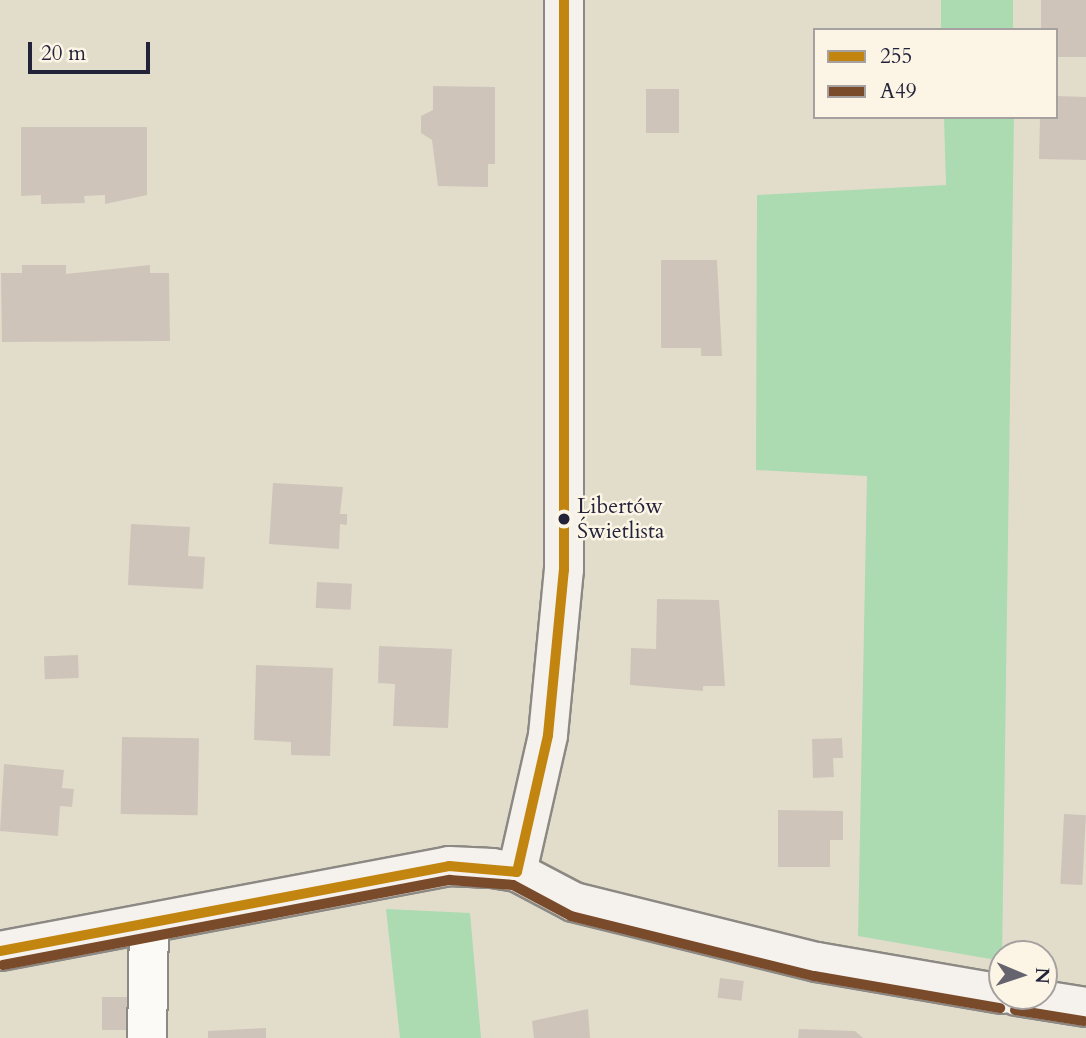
<!DOCTYPE html>
<meta charset="utf-8">
<style>
body{margin:0}
#map{position:relative;width:1086px;height:1038px;overflow:hidden;background:#e2ddcb;font-family:Cardo,serif}
div>[style]{position:absolute}
.green>*{inset:0;background:#acdab1;transform-origin:0 0}
.building>*{inset:0;background:#cfc4ba;transform-origin:0 0}
.roads{filter:drop-shadow(2px 0 #8c8984) drop-shadow(-2px 0 #8c8984) drop-shadow(0 2px #8c8984) drop-shadow(0 -2px #8c8984)}
.street>*{height:38px;margin:-19px;padding:0 19px;transform-origin:19px;border-radius:19px;background:#fbfaf7}
.secondary>*{height:38px;margin:-19px;padding:0 19px;transform-origin:19px;border-radius:19px;background:#f5f1ed}
.bus-1>*{height:10px;margin:-5px;padding:0 5px;transform-origin:5px;border-radius:5px;background:#c2850f}
.bus-2>*{height:10px;margin:-5px;padding:0 5px;transform-origin:5px;border-radius:5px;background:#7a4b2a}
.dots>*{width:19px;height:19px;translate:-50% -50%;box-sizing:border-box;border:4px solid #fcf5e5;border-radius:50%}
span{translate:-50% -50%;white-space:nowrap;text-align:center;line-height:1.15;-webkit-text-stroke:5px #fcf5e5;paint-order:stroke}
.bus-label{font-size:22px;color:#22223b}
.left{translate:0 -50%;text-align:left}
.legend{position:absolute;left:813px;top:28px;width:245px;height:91px;box-sizing:border-box;background:#fcf5e5;border:2px solid #a5a1a1;margin:0;padding:9px 12px;list-style:none;font-size:21px;color:#22223b}
.legend li{display:flex;align-items:center;gap:14px;height:35px}
.legend b{width:35px;border:2px solid #a5a1a1}
.north{position:absolute;left:988px;top:940px;width:70px;height:70px;box-sizing:border-box;background:#fcf5e5;border:2px solid #a5a1a1;border-radius:50%;rotate:92deg;font-size:19px;font-weight:700;line-height:28px;text-align:center;color:#22223b}
.north::after{content:'';display:block;margin:auto;width:24px;height:32px;background:#65636d;clip-path:polygon(50% 0,100% 100%,50% 72%,0 100%)}
.scale{position:absolute;left:28px;top:42px;width:122px;height:32px;box-sizing:border-box;border:4px solid #22223b;border-top:0;padding-left:9px;font-size:21px;line-height:24px;white-space:nowrap;color:#22223b;-webkit-text-stroke:5px #fcf5e5;paint-order:stroke}
</style>
<div id="map">
<div class="green">
<div style="left:941px;top:0;width:72px;height:30px"></div>
<div style="clip-path:polygon(944px 117px,1014px 117px,1002px 961px,858px 936px,867px 476px,756px 470px,757px 195px,946px 185px)"></div>
<div style="clip-path:polygon(386px 909px,470px 913px,481px 1038px,400px 1038px)"></div>
</div>
<div class="building">
<div style="clip-path:polygon(1041px 0,1086px 0,1086px 57px,1056px 57px,1056px 30px,1041px 30px)"></div>
<div style="clip-path:polygon(433px 86px,495px 87px,495px 164px,488px 164px,488px 187px,438px 186px,432px 140px,421px 133px,421px 116px,433px 110px)"></div>
<div style="left:679px;top:89px;width:44px;height:33px;rotate:90deg"></div>
<div style="clip-path:polygon(1056px 96px,1086px 97px,1086px 160px,1039px 159px,1040px 117px,1056px 117px)"></div>
<div style="clip-path:polygon(21px 127px,147px 127px,147px 195px,105px 204px,105px 195px,84px 196px,85px 203px,41px 204px,41px 195px,21px 196px)"></div>
<div style="clip-path:polygon(661px 260px,717px 260px,722px 356px,701px 356px,701px 348px,661px 348px)"></div>
<div style="clip-path:polygon(22px 265px,66px 265px,66px 274px,150px 265px,150px 273px,169px 273px,170px 341px,2px 342px,1px 273px,22px 273px)"></div>
<div style="clip-path:polygon(273px 483px,343px 487px,340px 514px,347px 514px,347px 525px,340px 524px,339px 549px,269px 544px)"></div>
<div style="clip-path:polygon(131px 524px,190px 527px,188px 556px,205px 557px,203px 589px,128px 585px)"></div>
<div style="left:317px;top:582px;width:35px;height:26px;rotate:3deg"></div>
<div style="clip-path:polygon(657px 599px,719px 600px,725px 686px,703px 686px,703px 691px,630px 685px,631px 648px,656px 649px)"></div>
<div style="clip-path:polygon(379px 646px,452px 649px,448px 728px,393px 726px,395px 684px,378px 683px)"></div>
<div style="left:78px;top:655px;width:23px;height:34px;rotate:88deg"></div>
<div style="clip-path:polygon(256px 665px,333px 668px,330px 756px,291px 755px,291px 742px,254px 740px)"></div>
<div style="left:122px;top:737px;width:77px;height:77px;rotate:1deg"></div>
<div style="clip-path:polygon(842px 738px,843px 758px,833px 758px,834px 777px,813px 778px,812px 739px)"></div>
<div style="clip-path:polygon(4px 764px,64px 770px,62px 788px,74px 789px,72px 807px,60px 806px,58px 836px,0 831px)"></div>
<div style="clip-path:polygon(778px 810px,843px 811px,843px 840px,830px 840px,830px 867px,778px 867px)"></div>
<div style="left:1064px;top:814px;width:22px;height:70px;rotate:3deg"></div>
<div style="left:720px;top:978px;width:24px;height:20px;rotate:7deg"></div>
<div style="left:128px;top:997px;width:33px;height:26px;rotate:90deg"></div>
<div style="clip-path:polygon(588px 1009px,590px 1038px,534px 1038px,532px 1021px)"></div>
<div style="clip-path:polygon(266px 1028px,266px 1038px,208px 1038px,208px 1031px)"></div>
<div style="clip-path:polygon(799px 1029px,855px 1031px,863px 1038px,798px 1038px)"></div>
</div>
<div class="roads">
<div class="street">
<div style="left:147px;top:1038px;width:114px;rotate:-89deg"></div>
</div>
<div class="secondary">
<div style="left:517px;top:872px;width:140px;rotate:-77.2deg"></div>
<div style="left:548px;top:735px;width:166px;rotate:-84.5deg"></div>
<div style="left:564px;top:570px;width:570px;rotate:-90deg"></div>
<div style="left:0;top:951px;width:457px;rotate:-10.7deg"></div>
<div style="left:449px;top:866px;width:43px;rotate:2.7deg"></div>
<div style="left:492px;top:868px;width:25px;rotate:9deg"></div>
<div style="left:517px;top:872px;width:64px;rotate:27.8deg"></div>
<div style="left:574px;top:902px;width:250px;rotate:13.9deg"></div>
<div style="left:817px;top:962px;width:188px;rotate:9.8deg"></div>
<div style="left:1017px;top:996px;width:70px;rotate:9.1deg"></div>
</div>
</div>
<div class="bus-1">
<div style="left:517px;top:872px;width:140px;rotate:-77.2deg"></div>
<div style="left:548px;top:735px;width:166px;rotate:-84.5deg"></div>
<div style="left:564px;top:570px;width:570px;rotate:-90deg"></div>
<div style="left:0;top:951px;width:457px;rotate:-10.7deg"></div>
<div style="left:449px;top:866px;width:68px;rotate:5deg"></div>
</div>
<div class="bus-2">
<div style="left:3px;top:965px;width:455px;rotate:-10.8deg"></div>
<div style="left:450px;top:880px;width:63px;rotate:4.5deg"></div>
<div style="left:513px;top:885px;width:66px;rotate:28.1deg"></div>
<div style="left:571px;top:916px;width:250px;rotate:13.9deg"></div>
<div style="left:814px;top:976px;width:189px;rotate:9.8deg"></div>
<div style="left:1015px;top:1010px;width:70px;rotate:9.1deg"></div>
</div>
<div class="dots">
<div style="left:564px;top:519px;background:#22223b"></div>
</div>
<div class="bus-label">
<span class="left" style="left:577px;top:519px">Libertów<br>Świetlista</span>
</div>
<ul class="legend">
<li><b style="height:9px;background:#c2850f"></b>255</li>
<li><b style="height:9px;background:#7a4b2a"></b>A49</li>
</ul>
<div class="north">N</div>
<div class="scale">20 m</div>
</div>
